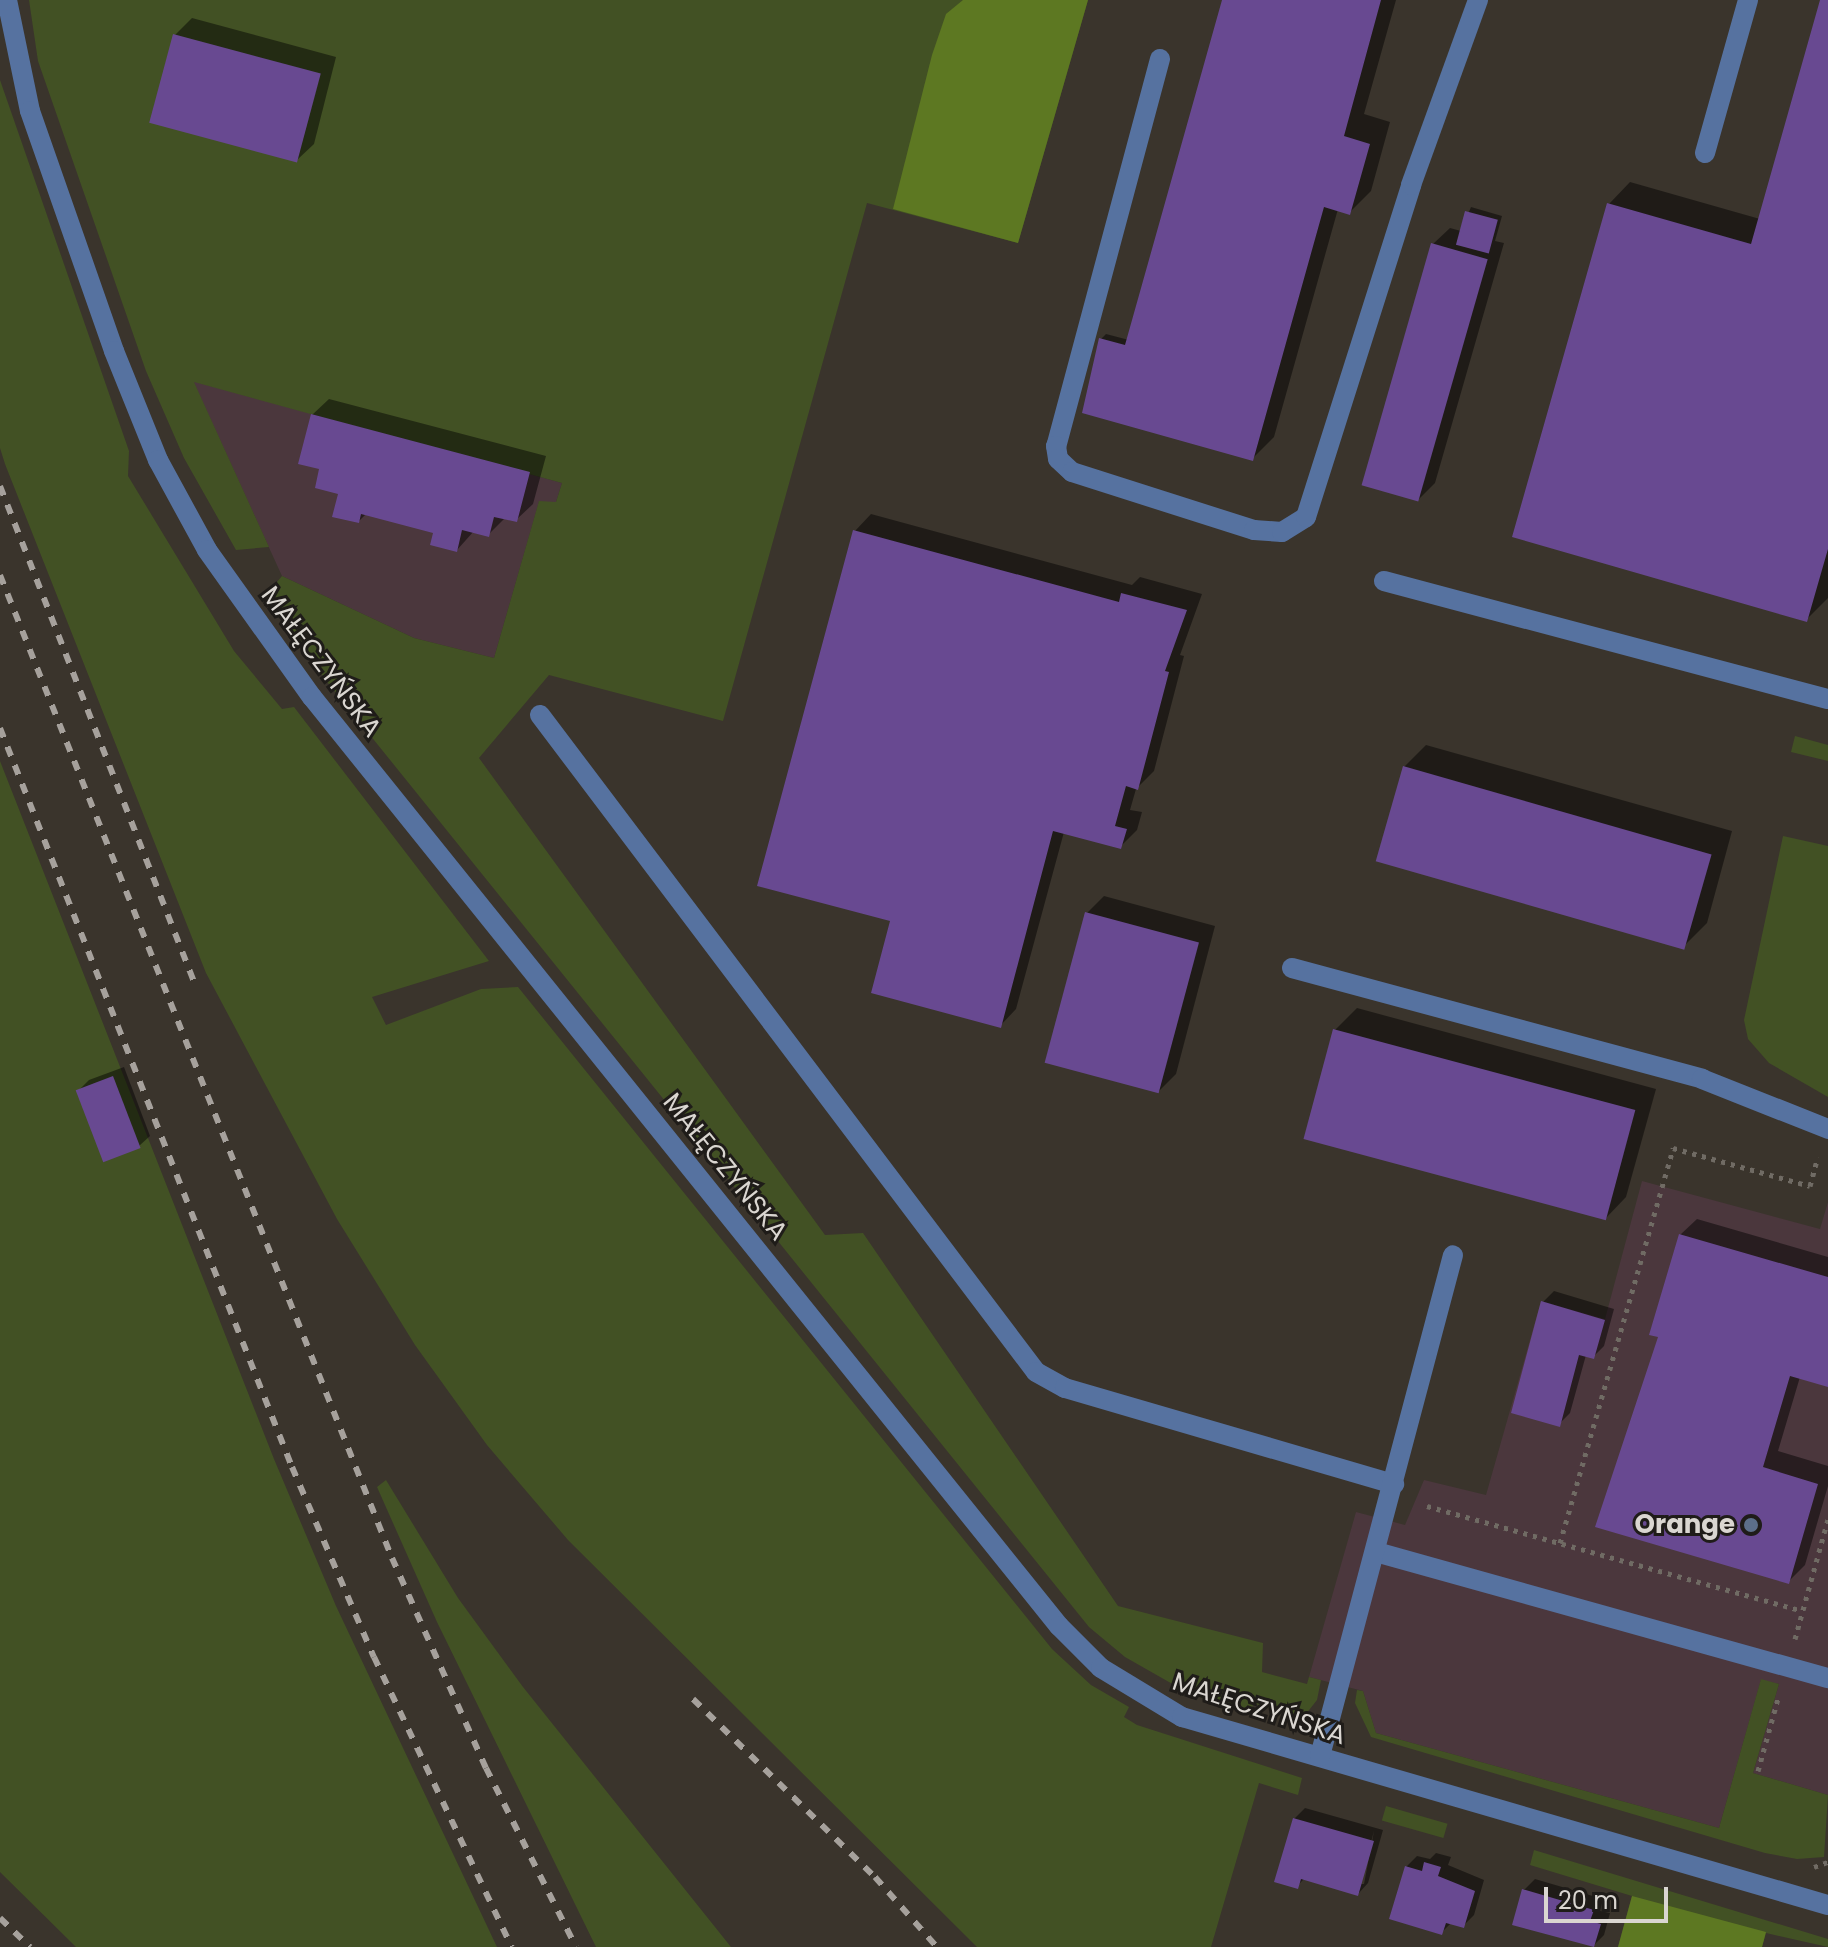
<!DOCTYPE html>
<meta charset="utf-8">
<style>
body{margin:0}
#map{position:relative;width:1828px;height:1947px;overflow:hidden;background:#3a342c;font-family:Poppins,sans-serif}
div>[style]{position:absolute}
.commercial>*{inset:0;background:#4b373d}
.green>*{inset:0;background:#425124;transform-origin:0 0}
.forest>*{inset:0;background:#5d7822}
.shadow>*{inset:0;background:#0007}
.building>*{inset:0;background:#684991;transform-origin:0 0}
.path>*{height:5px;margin-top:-2.5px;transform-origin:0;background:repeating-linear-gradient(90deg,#706b64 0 4px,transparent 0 10px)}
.minor>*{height:20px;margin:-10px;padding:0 10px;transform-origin:10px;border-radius:10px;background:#5672a0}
.rail>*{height:6px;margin-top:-3px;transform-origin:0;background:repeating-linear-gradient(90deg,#a6a19c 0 10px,transparent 0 20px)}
.dots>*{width:22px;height:22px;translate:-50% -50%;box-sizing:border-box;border:4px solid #1f1c19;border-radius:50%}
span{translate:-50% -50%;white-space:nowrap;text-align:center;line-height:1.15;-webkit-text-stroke:6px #1f1c19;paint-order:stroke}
.street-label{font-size:26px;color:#dad6d1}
.poi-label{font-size:26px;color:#dad6d1;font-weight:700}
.right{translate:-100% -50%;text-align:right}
.scale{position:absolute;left:1544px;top:1887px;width:124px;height:36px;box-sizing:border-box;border:4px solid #dad6d1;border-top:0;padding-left:10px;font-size:24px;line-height:28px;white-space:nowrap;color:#dad6d1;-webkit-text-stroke:6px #1f1c19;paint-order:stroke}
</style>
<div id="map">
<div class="commercial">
<div style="clip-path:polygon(193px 381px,562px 483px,556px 502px,539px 502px,494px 658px,414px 638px,282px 576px)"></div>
<div style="clip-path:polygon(1642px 1181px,1820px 1229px,1828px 1202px,1828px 1795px,1753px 1773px,1779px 1684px,1761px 1680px,1719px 1828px,1376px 1733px,1363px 1691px,1309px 1677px,1356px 1512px,1405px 1525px,1424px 1480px,1486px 1495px,1541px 1301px,1605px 1319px)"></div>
</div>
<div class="green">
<div style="clip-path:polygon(29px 0,1088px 0,1018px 243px,867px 203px,723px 721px,549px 675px,479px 758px,825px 1235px,863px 1233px,1118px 1606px,1263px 1643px,1262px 1672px,1307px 1684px,1309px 1677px,1321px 1680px,1317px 1700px,1302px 1719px,1253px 1703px,1252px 1714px,1190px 1694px,1125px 1657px,1089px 1627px,328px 683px,265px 596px,282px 576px,414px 638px,494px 658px,539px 501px,556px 502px,562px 483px,194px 382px,269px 547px,236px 550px,184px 458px,146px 371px,38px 61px)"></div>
<div style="clip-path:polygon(0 80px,129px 451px,128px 476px,234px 651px,282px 709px,294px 707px,489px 961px,372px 997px,386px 1025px,481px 989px,518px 987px,1052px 1649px,1091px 1685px,1129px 1707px,1124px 1717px,1137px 1725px,1302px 1778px,1298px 1795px,1259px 1783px,1211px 1947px,977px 1947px,568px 1540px,487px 1445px,415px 1345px,337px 1219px,206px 973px,5px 464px,0 448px)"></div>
<div style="clip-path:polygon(1795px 736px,1828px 745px,1828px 761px,1791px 752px)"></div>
<div style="clip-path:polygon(0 761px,274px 1459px,336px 1606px,497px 1947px,76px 1947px,0 1872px)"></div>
<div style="clip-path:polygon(1783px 836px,1828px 846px,1828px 1097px,1769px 1063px,1748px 1039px,1744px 1020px)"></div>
<div style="clip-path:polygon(386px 1480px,458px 1598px,523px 1687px,731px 1947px,596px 1947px,437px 1622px,377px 1487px)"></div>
<div style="clip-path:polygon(1761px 1679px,1779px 1684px,1753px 1773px,1828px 1795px,1824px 1857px,1797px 1859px,1765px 1853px,1371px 1737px,1355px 1703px,1357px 1690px,1363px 1691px,1376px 1733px,1719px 1828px)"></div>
<div style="left:1386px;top:1806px;width:64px;height:15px;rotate:16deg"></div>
<div style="clip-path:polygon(1534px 1850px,1828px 1939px,1828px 1947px,1766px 1933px,1762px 1947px,1618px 1947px,1632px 1896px,1530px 1865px)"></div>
</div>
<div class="forest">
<div style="clip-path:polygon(963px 0,1088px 0,1018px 243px,893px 209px,932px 55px,946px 14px)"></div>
<div style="clip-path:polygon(1632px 1896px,1766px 1932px,1762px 1947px,1618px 1947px)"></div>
</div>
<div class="shadow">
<div style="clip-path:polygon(1225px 0,1396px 0,1364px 114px,1390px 122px,1371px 191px,1350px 212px,1338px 209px,1274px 437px,1252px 459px,1101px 339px,1106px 334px,1129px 340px)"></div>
<div style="clip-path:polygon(1822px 0,1828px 0,1828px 598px,1807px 619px,1609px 204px,1630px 182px,1760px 219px)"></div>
<div style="clip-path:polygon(192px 18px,336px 57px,314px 144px,297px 160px,175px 35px)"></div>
<div style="clip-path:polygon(1471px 207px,1502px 216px,1495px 241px,1504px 243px,1435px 483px,1419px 499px,1433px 244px,1450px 228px,1461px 231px)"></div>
<div style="clip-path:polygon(329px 399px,546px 456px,533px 504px,516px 520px,505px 518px,488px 535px,474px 531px,457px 550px,436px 532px,366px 514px,359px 521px,322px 468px,312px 415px)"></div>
<div style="clip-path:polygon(871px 514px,1132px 585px,1140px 577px,1202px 594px,1180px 655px,1184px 656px,1154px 771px,1136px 789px,1130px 810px,1142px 812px,1137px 830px,1120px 847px,1064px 832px,1016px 1009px,1000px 1026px,892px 920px,855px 531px)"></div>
<div style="clip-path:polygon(1426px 745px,1732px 831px,1707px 923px,1685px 945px,1404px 767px)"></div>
<div style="clip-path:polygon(1104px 896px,1215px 926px,1176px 1074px,1159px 1091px,1087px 913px)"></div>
<div style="clip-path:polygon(1357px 1008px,1656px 1089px,1626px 1197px,1605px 1219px,1335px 1030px)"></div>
<div style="clip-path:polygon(124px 1067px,150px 1136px,139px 1146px,78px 1091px,89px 1080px)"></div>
<div style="clip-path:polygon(1697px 1219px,1828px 1257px,1828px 1385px,1800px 1377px,1778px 1451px,1828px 1466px,1828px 1486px,1805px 1565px,1788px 1582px,1598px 1526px,1660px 1336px,1680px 1235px)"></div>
<div style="clip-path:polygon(1554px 1291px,1614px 1309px,1604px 1346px,1593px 1357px,1586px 1355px,1570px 1413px,1559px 1424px,1543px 1302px)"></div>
<div style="clip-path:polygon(evenodd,1305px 1808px,1383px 1830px,1368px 1883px,1358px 1894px,1305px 1878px,1297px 1886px,1294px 1819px,1305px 1808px,1374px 1831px,1364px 1884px,1360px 1884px,1374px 1831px)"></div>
<div style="clip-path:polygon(1436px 1853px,1451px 1857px,1448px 1865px,1484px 1880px,1474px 1915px,1463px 1926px,1452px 1922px,1442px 1932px,1406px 1867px,1417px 1856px,1430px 1859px)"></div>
<div style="clip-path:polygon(1535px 1879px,1603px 1899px,1600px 1911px,1610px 1913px,1604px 1935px,1593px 1946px,1524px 1890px)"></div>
</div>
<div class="building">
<div style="clip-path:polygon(1222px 0,1381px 0,1344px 136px,1370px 144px,1350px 215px,1324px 207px,1253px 461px,1082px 413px,1099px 338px,1125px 345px)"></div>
<div style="clip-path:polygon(1820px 0,1828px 0,1828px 549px,1807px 622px,1512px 537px,1607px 203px,1751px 244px)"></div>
<div style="left:173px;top:34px;width:153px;height:92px;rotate:15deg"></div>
<div style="left:1465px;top:211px;width:34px;height:35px;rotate:15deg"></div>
<div style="left:1431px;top:243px;width:59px;height:252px;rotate:16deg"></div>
<div style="clip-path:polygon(311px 414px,530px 472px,517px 522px,494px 517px,489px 537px,462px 530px,457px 552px,430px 545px,433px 533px,361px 514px,359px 523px,332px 517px,338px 494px,315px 488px,319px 469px,298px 464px)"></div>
<div style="clip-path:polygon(853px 530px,1119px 602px,1121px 593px,1187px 610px,1165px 671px,1169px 672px,1138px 790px,1126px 786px,1115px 826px,1127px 829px,1121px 849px,1053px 831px,1001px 1028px,871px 993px,890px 921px,757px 886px)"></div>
<div style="left:1403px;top:766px;width:321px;height:99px;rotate:16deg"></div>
<div style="left:1085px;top:912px;width:118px;height:156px;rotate:15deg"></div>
<div style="left:1333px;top:1029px;width:313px;height:114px;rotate:15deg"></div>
<div style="left:113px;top:1076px;width:77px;height:40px;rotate:69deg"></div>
<div style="clip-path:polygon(1679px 1234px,1828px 1277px,1828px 1387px,1790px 1376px,1763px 1467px,1818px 1484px,1789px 1584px,1595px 1527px,1658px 1337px,1649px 1335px)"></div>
<div style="clip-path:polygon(1541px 1301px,1605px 1320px,1594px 1359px,1579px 1355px,1560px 1427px,1511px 1413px)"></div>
<div style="clip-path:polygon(1293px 1818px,1374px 1841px,1358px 1896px,1301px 1879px,1298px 1889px,1274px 1882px)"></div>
<div style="clip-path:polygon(1424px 1862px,1441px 1867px,1438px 1876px,1475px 1891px,1464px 1928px,1446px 1923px,1442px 1935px,1389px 1919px,1405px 1866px,1422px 1871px)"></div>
<div style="clip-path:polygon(1522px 1889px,1594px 1910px,1590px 1921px,1601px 1924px,1594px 1947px,1512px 1925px)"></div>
</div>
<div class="path">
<div style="left:1427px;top:1506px;width:389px;rotate:15.6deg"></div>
<div style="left:1560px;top:1543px;width:411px;rotate:-74deg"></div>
<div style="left:1673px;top:1148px;width:142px;rotate:15.5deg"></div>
<div style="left:1810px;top:1186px;width:30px;rotate:-75deg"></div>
<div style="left:1795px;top:1639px;width:124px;rotate:-74.6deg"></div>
<div style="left:1758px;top:1771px;width:79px;rotate:-74.6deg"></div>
<div style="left:1814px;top:1867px;width:15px;rotate:-20deg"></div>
</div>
<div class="minor">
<div style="left:7px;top:0;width:113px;rotate:78.3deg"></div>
<div style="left:30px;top:111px;width:254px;rotate:70.7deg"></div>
<div style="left:114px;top:351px;width:118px;rotate:68deg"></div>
<div style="left:158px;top:460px;width:102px;rotate:61.4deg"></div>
<div style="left:207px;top:550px;width:181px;rotate:54.5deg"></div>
<div style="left:312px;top:697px;width:1192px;rotate:51.2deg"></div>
<div style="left:1059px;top:1626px;width:59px;rotate:45deg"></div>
<div style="left:1101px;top:1668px;width:95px;rotate:31.2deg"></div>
<div style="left:1182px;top:1717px;width:673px;rotate:16.23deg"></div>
<div style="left:1160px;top:59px;width:401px;rotate:105deg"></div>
<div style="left:1056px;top:446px;width:13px;rotate:81deg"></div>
<div style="left:1058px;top:459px;width:19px;rotate:43deg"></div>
<div style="left:1072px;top:472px;width:191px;rotate:17.7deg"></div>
<div style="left:1254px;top:530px;width:28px;rotate:4deg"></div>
<div style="left:1282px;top:532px;width:28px;rotate:-32deg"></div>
<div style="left:1306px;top:517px;width:348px;rotate:-72.4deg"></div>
<div style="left:1411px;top:185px;width:197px;rotate:-70.1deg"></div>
<div style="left:1705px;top:153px;width:159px;rotate:-74.3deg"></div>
<div style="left:1384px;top:581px;width:459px;rotate:14.9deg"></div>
<div style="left:540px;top:715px;width:823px;rotate:52.95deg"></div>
<div style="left:1036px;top:1372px;width:33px;rotate:29deg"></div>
<div style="left:1065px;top:1388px;width:343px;rotate:16.3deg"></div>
<div style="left:1292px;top:968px;width:425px;rotate:15.1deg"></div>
<div style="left:1702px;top:1079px;width:136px;rotate:21.6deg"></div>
<div style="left:1376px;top:1552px;width:469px;rotate:15.6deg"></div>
<div style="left:1320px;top:1756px;width:518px;rotate:-75.13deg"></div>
</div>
<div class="rail">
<div style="left:0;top:486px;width:538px;rotate:68.63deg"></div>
<div style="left:0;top:575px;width:1058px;rotate:68.26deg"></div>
<div style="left:392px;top:1558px;width:230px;rotate:65.9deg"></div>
<div style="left:486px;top:1768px;width:200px;rotate:63.3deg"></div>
<div style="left:0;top:728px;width:795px;rotate:68.44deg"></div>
<div style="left:292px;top:1467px;width:207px;rotate:66.7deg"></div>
<div style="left:374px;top:1657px;width:321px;rotate:64.6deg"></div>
<div style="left:693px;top:1699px;width:255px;rotate:44.4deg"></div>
<div style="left:875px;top:1877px;width:94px;rotate:48.5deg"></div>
<div style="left:0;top:1918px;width:42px;rotate:44deg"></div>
</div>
<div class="dots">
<div style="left:1751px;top:1525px;background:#5c6f8a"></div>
</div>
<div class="street-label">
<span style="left:321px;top:662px;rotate:53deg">MAŁĘCZYŃSKA</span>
<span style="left:725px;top:1167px;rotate:51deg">MAŁĘCZYŃSKA</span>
<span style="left:1259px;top:1709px;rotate:18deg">MAŁĘCZYŃSKA</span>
</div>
<div class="poi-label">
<span class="right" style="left:1735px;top:1525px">Orange</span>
</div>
<div class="scale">20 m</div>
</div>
